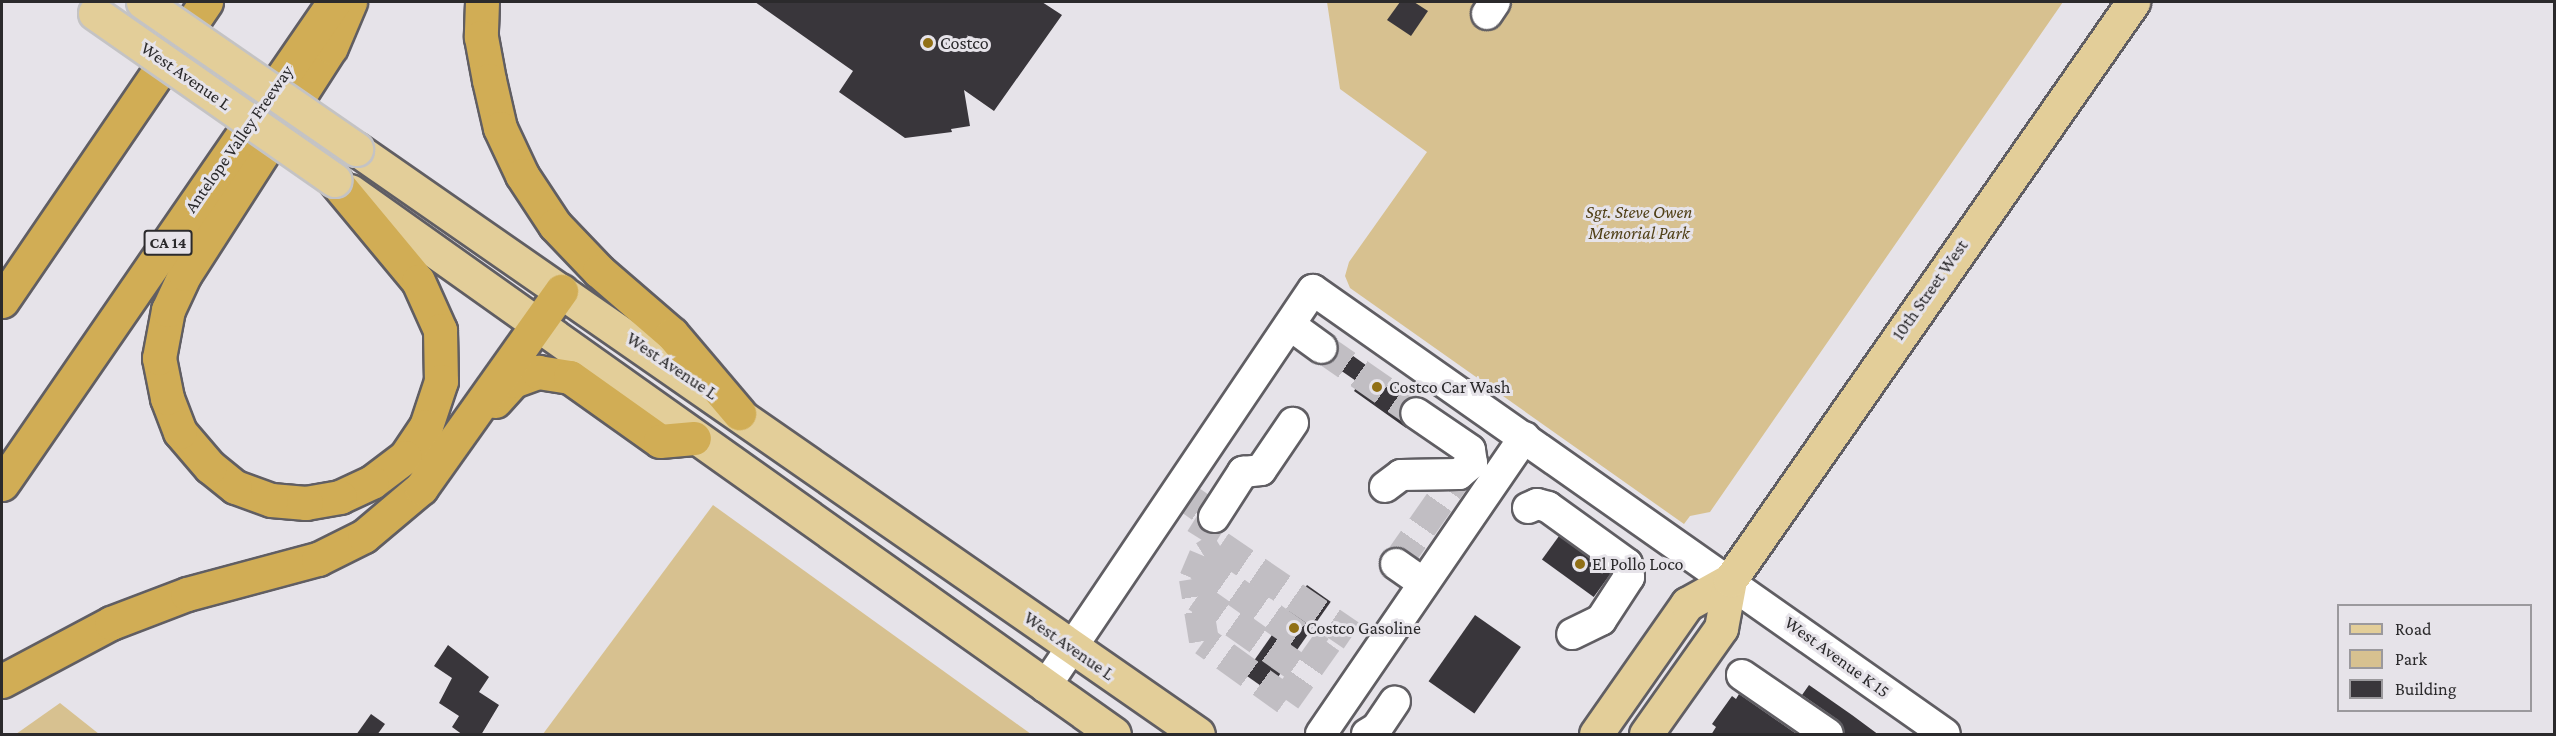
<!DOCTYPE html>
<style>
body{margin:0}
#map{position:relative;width:2556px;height:736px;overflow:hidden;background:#e6e3e9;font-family:"Crimson Pro",serif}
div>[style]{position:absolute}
.green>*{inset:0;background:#d7c190}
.building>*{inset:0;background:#39363b;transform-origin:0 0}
.minor-tunnel>*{height:30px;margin-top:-15px;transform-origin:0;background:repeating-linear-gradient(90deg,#c1bec3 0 30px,transparent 0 45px)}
.roads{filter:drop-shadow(2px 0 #605e63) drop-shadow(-2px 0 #605e63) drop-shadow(0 2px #605e63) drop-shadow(0 -2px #605e63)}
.minor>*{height:30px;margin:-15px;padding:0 15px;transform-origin:15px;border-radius:15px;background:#fff}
.major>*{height:33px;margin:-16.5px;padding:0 16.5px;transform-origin:16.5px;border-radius:16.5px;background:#e3ce99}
.highway>*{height:33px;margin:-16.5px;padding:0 16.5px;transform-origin:16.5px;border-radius:16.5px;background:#d1ad55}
.bridges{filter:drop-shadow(2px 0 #c4c3c4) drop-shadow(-2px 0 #c4c3c4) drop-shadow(0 2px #c4c3c4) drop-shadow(0 -2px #c4c3c4)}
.major-bridge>*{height:33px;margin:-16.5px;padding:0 16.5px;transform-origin:16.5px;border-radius:16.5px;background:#e3ce99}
.dots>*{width:16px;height:16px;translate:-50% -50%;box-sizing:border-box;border:3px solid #e6e3e9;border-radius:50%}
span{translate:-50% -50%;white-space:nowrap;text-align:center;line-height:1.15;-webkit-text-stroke:6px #e6e3e9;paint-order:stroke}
.shield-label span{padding:2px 4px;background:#e6e3e9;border:2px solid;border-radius:4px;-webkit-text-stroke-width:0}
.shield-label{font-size:16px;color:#2b2a2c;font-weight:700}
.poi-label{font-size:18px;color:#2b2a2c}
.left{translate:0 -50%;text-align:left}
.street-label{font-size:18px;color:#2b2a2c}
.park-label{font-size:18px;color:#504017;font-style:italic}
.frame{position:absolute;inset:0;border:3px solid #2b2a2c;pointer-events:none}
.legend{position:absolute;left:2337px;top:604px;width:195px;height:108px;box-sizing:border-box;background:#e6e3e9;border:2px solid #9b999d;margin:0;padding:8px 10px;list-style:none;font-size:18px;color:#2b2a2c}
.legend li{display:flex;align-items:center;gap:12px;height:30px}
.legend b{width:30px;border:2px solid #9b999d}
</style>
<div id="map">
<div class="green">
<div style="clip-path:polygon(1327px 2px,2063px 2px,1710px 512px,1690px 516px,1684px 524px,1350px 288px,1345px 276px,1349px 262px,1427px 152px,1340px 89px)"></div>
<div style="clip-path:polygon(713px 505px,1031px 734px,543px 734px)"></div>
<div style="clip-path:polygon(60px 703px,99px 734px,16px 734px)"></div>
</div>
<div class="building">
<div style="clip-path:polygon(755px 2px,1042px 2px,1062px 15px,994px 111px,964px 90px,970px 126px,951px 129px,952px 132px,905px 138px,839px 92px,853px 71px)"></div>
<div style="clip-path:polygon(1400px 2px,1414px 2px,1428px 11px,1411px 36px,1387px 20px)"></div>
<div style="clip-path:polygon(1339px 346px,1411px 397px,1399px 411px,1406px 428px,1354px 391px,1359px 383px,1330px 363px,1336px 358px)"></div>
<div style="left:1559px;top:536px;width:64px;height:29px;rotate:36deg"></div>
<div style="left:1307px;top:585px;width:29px;height:109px;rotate:35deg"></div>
<div style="left:1475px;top:615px;width:56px;height:81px;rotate:35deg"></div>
<div style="clip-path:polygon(448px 645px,489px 677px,479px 692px,499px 705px,481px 735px,463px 735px,452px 727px,459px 716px,439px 703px,452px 678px,434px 666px)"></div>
<div style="clip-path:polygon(1809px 685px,1852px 715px,1879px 735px,1845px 735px,1838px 720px,1802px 695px)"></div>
<div style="clip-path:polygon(1739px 694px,1798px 735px,1711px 735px,1716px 727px,1712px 724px,1732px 696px,1736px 699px)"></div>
<div style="clip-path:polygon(371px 714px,385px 724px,377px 735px,356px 735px)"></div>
</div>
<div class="minor-tunnel">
<div style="left:1322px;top:348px;width:114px;rotate:34.7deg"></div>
<div style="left:1176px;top:490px;width:47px;rotate:35.4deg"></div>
<div style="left:1214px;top:517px;width:26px;rotate:122deg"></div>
<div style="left:1396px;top:564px;width:110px;rotate:-55deg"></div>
<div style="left:1199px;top:566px;width:148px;rotate:35.1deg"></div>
<div style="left:1197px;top:597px;width:132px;rotate:35.1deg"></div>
<div style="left:1327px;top:642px;width:71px;rotate:125.3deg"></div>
<div style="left:1286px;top:700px;width:101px;rotate:-144.3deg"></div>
<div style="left:1204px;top:641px;width:63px;rotate:-99.2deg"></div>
<div style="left:1194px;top:579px;width:25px;rotate:-67deg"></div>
<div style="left:1204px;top:556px;width:19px;rotate:-32deg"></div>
<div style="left:1220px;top:546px;width:160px;rotate:34.3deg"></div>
</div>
<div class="roads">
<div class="minor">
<div style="left:1487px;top:14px;width:14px;rotate:-56deg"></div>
<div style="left:1290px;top:325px;width:39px;rotate:36deg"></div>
<div style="left:1385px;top:487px;width:20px;rotate:-37deg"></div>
<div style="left:1401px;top:475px;width:58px;rotate:-1deg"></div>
<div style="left:1459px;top:474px;width:17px;rotate:-40deg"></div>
<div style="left:1472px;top:463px;width:13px;rotate:-99deg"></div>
<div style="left:1470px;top:450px;width:65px;rotate:-145.6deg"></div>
<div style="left:1528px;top:508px;width:10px;rotate:-24deg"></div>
<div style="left:1537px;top:504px;width:11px;rotate:15deg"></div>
<div style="left:1548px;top:507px;width:97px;rotate:35.8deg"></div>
<div style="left:1627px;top:564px;width:13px;rotate:81deg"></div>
<div style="left:1629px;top:577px;width:51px;rotate:123.1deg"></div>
<div style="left:1601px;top:620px;width:32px;rotate:154deg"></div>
<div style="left:1214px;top:517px;width:54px;rotate:-57.2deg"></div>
<div style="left:1243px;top:472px;width:18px;rotate:-6deg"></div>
<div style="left:1261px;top:470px;width:57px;rotate:-55.8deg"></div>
<div style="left:1396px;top:564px;width:33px;rotate:35deg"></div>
<div style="left:1742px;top:675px;width:104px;rotate:34.5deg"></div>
<div style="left:1045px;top:687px;width:479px;rotate:-56deg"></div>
<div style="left:1313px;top:290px;width:772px;rotate:35.09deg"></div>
<div style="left:1321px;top:734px;width:360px;rotate:-55.6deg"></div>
<div style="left:1367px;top:734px;width:12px;rotate:-31deg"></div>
<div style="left:1377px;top:728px;width:32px;rotate:-56deg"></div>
</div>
<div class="major">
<div style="left:356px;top:149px;width:1025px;rotate:34.79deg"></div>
<div style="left:350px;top:191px;width:937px;rotate:35.4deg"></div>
<div style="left:1596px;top:734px;width:159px;rotate:-55deg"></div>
<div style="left:1687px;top:604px;width:49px;rotate:-29.2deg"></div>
<div style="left:1646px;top:734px;width:130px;rotate:-54.7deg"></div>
<div style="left:1721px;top:628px;width:49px;rotate:-79.4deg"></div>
<div style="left:1730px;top:580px;width:705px;rotate:-55.11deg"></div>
</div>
<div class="highway">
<div style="left:482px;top:2px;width:35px;rotate:92deg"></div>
<div style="left:481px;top:37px;width:44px;rotate:79.5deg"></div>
<div style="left:489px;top:80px;width:49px;rotate:77.1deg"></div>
<div style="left:500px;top:128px;width:52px;rotate:64.9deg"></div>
<div style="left:522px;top:175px;width:60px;rotate:56.6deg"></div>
<div style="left:555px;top:225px;width:64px;rotate:46.3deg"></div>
<div style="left:599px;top:271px;width:96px;rotate:40.8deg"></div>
<div style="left:672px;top:334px;width:104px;rotate:49.7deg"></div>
<div style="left:334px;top:180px;width:131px;rotate:50.3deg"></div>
<div style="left:418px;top:281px;width:54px;rotate:65.8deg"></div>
<div style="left:440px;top:330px;width:51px;rotate:88.9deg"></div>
<div style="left:441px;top:381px;width:47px;rotate:108.4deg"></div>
<div style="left:426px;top:426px;width:37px;rotate:124deg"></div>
<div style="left:405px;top:457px;width:41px;rotate:142.9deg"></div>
<div style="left:372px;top:482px;width:35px;rotate:155deg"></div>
<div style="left:340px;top:497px;width:35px;rotate:170deg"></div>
<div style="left:306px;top:503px;width:35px;rotate:-175deg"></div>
<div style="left:271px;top:500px;width:38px;rotate:-160deg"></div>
<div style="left:235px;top:487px;width:32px;rotate:-141deg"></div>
<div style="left:210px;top:467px;width:46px;rotate:-130.6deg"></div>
<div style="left:180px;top:432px;width:36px;rotate:-111deg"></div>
<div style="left:167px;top:398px;width:41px;rotate:-101.3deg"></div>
<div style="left:159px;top:358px;width:49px;rotate:-79.4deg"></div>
<div style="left:168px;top:310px;width:40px;rotate:-65deg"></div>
<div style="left:185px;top:274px;width:270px;rotate:-57.3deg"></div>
<div style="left:331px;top:47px;width:49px;rotate:-67.1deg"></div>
<div style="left:2px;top:301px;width:362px;rotate:-55.7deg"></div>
<div style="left:495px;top:401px;width:27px;rotate:-48deg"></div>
<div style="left:513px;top:381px;width:27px;rotate:-20deg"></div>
<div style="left:538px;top:372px;width:32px;rotate:9deg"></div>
<div style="left:570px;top:377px;width:110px;rotate:35.4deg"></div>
<div style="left:660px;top:441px;width:34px;rotate:-5deg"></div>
<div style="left:2px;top:484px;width:585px;rotate:-55.44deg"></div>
<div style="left:2px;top:681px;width:123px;rotate:-28deg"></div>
<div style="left:111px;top:623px;width:81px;rotate:-20.9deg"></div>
<div style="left:187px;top:594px;width:136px;rotate:-15deg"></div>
<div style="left:318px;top:559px;width:51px;rotate:-26.6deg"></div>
<div style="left:364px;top:536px;width:75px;rotate:-40.1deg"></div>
<div style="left:421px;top:488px;width:242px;rotate:-54.6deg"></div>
</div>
</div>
<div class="bridges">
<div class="major-bridge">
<div style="left:143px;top:2px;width:259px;rotate:34.6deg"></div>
<div style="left:95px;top:13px;width:292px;rotate:34.9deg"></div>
</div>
</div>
<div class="dots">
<div style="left:928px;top:43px;background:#917016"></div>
<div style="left:1377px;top:387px;background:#917016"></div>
<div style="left:1580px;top:564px;background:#917016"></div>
<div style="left:1294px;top:628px;background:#917016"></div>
</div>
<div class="shield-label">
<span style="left:168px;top:243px">CA 14</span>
</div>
<div class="poi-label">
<span class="left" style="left:940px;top:43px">Costco</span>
<span class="left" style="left:1389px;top:387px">Costco Car Wash</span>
<span class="left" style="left:1592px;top:564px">El Pollo Loco</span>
<span class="left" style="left:1306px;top:628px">Costco Gasoline</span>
</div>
<div class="street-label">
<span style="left:186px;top:76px;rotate:35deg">West Avenue L</span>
<span style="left:239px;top:139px;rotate:-55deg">Antelope Valley Freeway</span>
<span style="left:1930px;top:290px;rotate:-55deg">10th Street West</span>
<span style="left:672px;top:366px;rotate:34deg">West Avenue L</span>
<span style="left:1069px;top:646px;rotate:35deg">West Avenue L</span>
<span style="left:1837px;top:657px;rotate:36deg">West Avenue K 15</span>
</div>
<div class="park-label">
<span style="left:1639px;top:223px">Sgt. Steve Owen<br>Memorial Park</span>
</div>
<div class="frame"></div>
<ul class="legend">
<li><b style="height:8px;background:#e3ce99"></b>Road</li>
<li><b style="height:16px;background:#d7c190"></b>Park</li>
<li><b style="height:16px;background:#39363b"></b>Building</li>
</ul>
</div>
